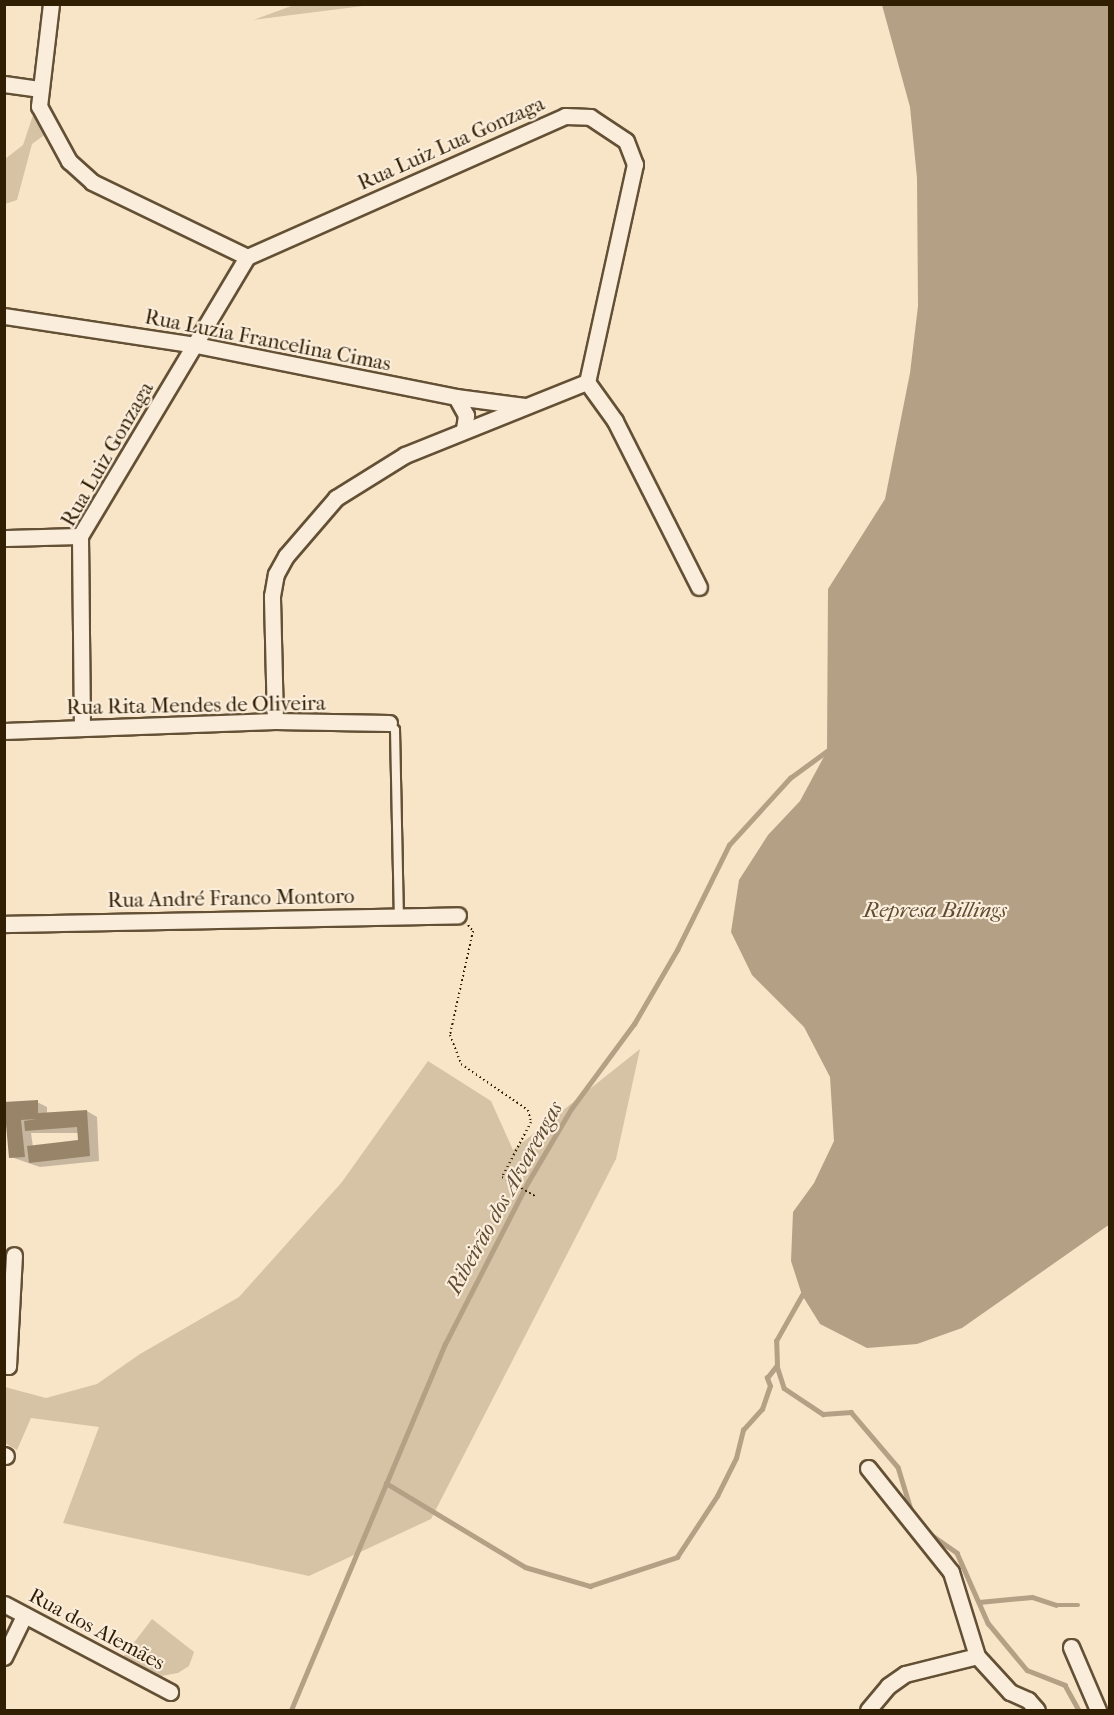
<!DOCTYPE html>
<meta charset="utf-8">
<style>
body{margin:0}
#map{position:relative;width:1114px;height:1715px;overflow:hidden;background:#f8e4c7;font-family:"IM FELL French Canon",serif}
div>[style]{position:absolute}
.green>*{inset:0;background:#d6c3a6}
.water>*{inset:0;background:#b4a185}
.shadow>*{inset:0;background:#0003}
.stream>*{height:4.5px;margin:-2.25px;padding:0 2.25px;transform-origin:2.25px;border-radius:2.25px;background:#b4a185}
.building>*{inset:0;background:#988569}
.path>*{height:2px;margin-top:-1px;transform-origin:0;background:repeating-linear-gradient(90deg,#311f04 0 1.5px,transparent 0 4.5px)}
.roads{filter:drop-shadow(2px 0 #635035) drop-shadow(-2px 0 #635035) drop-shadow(0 2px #635035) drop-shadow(0 -2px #635035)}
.service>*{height:8px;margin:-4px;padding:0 4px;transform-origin:4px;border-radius:4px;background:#faeddb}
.minor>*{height:15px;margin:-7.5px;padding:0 7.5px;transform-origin:7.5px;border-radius:7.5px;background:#faeddb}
span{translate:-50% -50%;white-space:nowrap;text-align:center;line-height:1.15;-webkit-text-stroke:4.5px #faeddb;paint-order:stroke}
.street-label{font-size:21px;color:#311f04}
.water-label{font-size:22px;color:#5f4c31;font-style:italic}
.frame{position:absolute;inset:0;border:6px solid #311f04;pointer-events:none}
</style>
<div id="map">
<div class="green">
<div style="clip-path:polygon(294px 5px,294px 4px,371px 5px,253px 20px)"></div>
<div style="clip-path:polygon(34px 112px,50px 131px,32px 144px,17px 200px,5px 204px,5px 159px,23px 145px)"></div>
<div style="clip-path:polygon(640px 1049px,616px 1159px,431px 1519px,309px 1576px,63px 1523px,99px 1427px,31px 1418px,17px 1450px,5px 1443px,5px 1387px,46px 1398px,97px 1384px,140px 1354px,239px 1297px,342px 1182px,428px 1061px,491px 1101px,513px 1150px)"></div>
<div style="clip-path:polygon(152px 1619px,194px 1652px,189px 1666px,178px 1673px,161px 1676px,123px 1657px)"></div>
</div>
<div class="water">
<div style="clip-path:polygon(882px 5px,1109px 5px,1110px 1224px,962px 1328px,917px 1344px,867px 1348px,820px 1324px,802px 1295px,791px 1261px,793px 1212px,814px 1183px,834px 1141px,830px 1077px,804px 1027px,752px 975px,731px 932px,739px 880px,768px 835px,800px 801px,827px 751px,828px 589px,885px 499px,910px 373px,918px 306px,917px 178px,910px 107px)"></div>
</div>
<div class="shadow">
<div style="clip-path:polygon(evenodd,37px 1102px,47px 1107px,47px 1114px,87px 1111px,97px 1117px,99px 1161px,40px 1167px,11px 1157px,4px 1104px,37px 1102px,31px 1133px,79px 1133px,80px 1141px,33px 1147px,31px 1133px)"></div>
</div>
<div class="stream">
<div style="left:777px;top:1366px;width:23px;rotate:72deg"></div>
<div style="left:784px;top:1388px;width:47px;rotate:33.7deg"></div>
<div style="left:823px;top:1414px;width:28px;rotate:-4deg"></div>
<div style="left:851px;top:1412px;width:72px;rotate:49.5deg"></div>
<div style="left:898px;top:1467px;width:51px;rotate:73deg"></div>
<div style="left:386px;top:1483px;width:162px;rotate:31.1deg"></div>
<div style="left:525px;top:1567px;width:68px;rotate:16.3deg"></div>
<div style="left:590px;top:1586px;width:92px;rotate:-18.4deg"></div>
<div style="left:677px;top:1557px;width:73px;rotate:-56.7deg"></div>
<div style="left:717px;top:1496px;width:42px;rotate:-63.4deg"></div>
<div style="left:736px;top:1458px;width:29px;rotate:-76deg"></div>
<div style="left:743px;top:1430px;width:28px;rotate:-48deg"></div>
<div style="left:762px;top:1409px;width:24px;rotate:-71deg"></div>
<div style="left:770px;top:1386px;width:9px;rotate:-111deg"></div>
<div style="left:767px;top:1378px;width:16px;rotate:-52deg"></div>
<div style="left:777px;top:1365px;width:24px;rotate:-92deg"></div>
<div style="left:776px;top:1341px;width:53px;rotate:-60.5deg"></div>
<div style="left:926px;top:1531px;width:38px;rotate:35deg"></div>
<div style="left:957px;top:1553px;width:77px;rotate:66.1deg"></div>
<div style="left:988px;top:1623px;width:61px;rotate:50.3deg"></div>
<div style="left:1027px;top:1670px;width:41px;rotate:21.5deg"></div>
<div style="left:1065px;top:1685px;width:29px;rotate:61deg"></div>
<div style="left:979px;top:1602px;width:53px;rotate:-5.4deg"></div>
<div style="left:1032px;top:1597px;width:25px;rotate:18deg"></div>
<div style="left:1056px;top:1605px;width:22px"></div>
<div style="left:291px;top:1710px;width:397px;rotate:-67.2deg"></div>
<div style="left:445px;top:1344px;width:182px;rotate:-62.9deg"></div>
<div style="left:528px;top:1182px;width:85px;rotate:-59.5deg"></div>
<div style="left:571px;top:1109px;width:106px;rotate:-53.5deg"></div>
<div style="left:634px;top:1024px;width:86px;rotate:-59.8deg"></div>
<div style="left:677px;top:950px;width:117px;rotate:-63.7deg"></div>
<div style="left:729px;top:845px;width:91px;rotate:-47.7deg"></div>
<div style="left:790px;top:778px;width:46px;rotate:-36.1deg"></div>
</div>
<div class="building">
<div style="clip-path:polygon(38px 1100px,38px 1113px,87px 1110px,90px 1156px,29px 1163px,27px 1146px,78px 1140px,77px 1127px,25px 1131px,24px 1121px,37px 1119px,21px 1120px,25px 1157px,9px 1158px,4px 1102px)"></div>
</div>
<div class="path">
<div style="left:468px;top:925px;width:8px;rotate:50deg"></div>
<div style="left:473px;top:931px;width:107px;rotate:102.5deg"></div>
<div style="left:450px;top:1035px;width:31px;rotate:69deg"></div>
<div style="left:461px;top:1064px;width:81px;rotate:34.5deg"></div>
<div style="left:528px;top:1110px;width:12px;rotate:76deg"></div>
<div style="left:531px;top:1122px;width:62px;rotate:117.8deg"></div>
<div style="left:502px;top:1177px;width:39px;rotate:30deg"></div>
</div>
<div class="roads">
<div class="service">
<div style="left:389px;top:723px;width:9px;rotate:49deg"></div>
<div style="left:395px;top:730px;width:186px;rotate:88.8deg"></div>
</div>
<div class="minor">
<div style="left:51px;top:4px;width:103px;rotate:96.7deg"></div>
<div style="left:39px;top:106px;width:63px;rotate:61.4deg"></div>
<div style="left:69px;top:161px;width:31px;rotate:42deg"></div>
<div style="left:92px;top:182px;width:172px;rotate:25.8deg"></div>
<div style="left:4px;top:84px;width:37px;rotate:8deg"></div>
<div style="left:247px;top:257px;width:348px;rotate:-23.9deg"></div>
<div style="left:565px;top:116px;width:25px;rotate:2deg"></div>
<div style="left:590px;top:117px;width:43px;rotate:33.7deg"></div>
<div style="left:626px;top:141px;width:25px;rotate:69deg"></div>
<div style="left:635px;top:164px;width:223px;rotate:102.4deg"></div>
<div style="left:587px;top:382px;width:48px;rotate:54.3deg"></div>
<div style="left:615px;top:421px;width:186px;rotate:63.2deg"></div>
<div style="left:4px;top:316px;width:194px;rotate:8.6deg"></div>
<div style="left:196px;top:345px;width:265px;rotate:11.3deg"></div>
<div style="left:456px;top:397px;width:69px;rotate:7.5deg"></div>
<div style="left:456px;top:397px;width:21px;rotate:61deg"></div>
<div style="left:466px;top:415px;width:15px;rotate:98deg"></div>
<div style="left:4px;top:538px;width:76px;rotate:-1.5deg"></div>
<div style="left:275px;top:721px;width:125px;rotate:-91.4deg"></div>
<div style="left:272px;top:596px;width:22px;rotate:-80deg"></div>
<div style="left:276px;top:574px;width:21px;rotate:-61deg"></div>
<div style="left:286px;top:556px;width:77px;rotate:-49.2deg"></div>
<div style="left:336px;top:498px;width:81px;rotate:-31.9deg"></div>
<div style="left:405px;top:455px;width:196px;rotate:-21.9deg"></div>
<div style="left:82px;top:728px;width:192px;rotate:-90.6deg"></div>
<div style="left:80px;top:536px;width:325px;rotate:-59.1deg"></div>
<div style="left:4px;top:731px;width:271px;rotate:-2.1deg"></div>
<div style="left:275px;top:721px;width:114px;rotate:1deg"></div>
<div style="left:4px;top:924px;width:454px;rotate:-1.1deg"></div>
<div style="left:4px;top:1365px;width:4px;rotate:14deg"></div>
<div style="left:8px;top:1366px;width:111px;rotate:-86.9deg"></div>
<div style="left:4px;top:1455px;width:2px;rotate:27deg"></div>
<div style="left:868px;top:1468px;width:133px;rotate:51.4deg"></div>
<div style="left:951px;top:1572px;width:88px;rotate:72.8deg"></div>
<div style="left:4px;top:1604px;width:188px;rotate:27.9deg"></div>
<div style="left:1071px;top:1647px;width:69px;rotate:66.8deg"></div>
<div style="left:4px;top:1657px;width:46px;rotate:-64deg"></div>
<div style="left:868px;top:1710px;width:31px;rotate:-50deg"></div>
<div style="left:888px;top:1686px;width:21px;rotate:-35deg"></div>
<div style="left:905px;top:1674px;width:74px;rotate:-14deg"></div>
<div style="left:977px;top:1656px;width:49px;rotate:47.5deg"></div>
<div style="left:1010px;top:1692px;width:20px;rotate:24deg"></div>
<div style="left:1028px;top:1700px;width:13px;rotate:48deg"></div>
</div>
</div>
<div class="street-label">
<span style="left:451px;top:143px;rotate:-24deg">Rua Luiz Lua Gonzaga</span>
<span style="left:268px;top:340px;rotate:11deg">Rua Luzia Francelina Cimas</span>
<span style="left:107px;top:454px;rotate:-60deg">Rua Luiz Gonzaga</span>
<span style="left:196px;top:705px;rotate:-1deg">Rua Rita Mendes de Oliveira</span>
<span style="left:231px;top:898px;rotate:-1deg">Rua André Franco Montoro</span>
<span style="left:97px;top:1629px;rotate:28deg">Rua dos Alemães</span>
</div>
<div class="water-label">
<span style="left:935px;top:911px">Represa Billings</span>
<span style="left:505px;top:1198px;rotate:-61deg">Ribeirão dos Alvarengas</span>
</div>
<div class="frame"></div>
</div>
